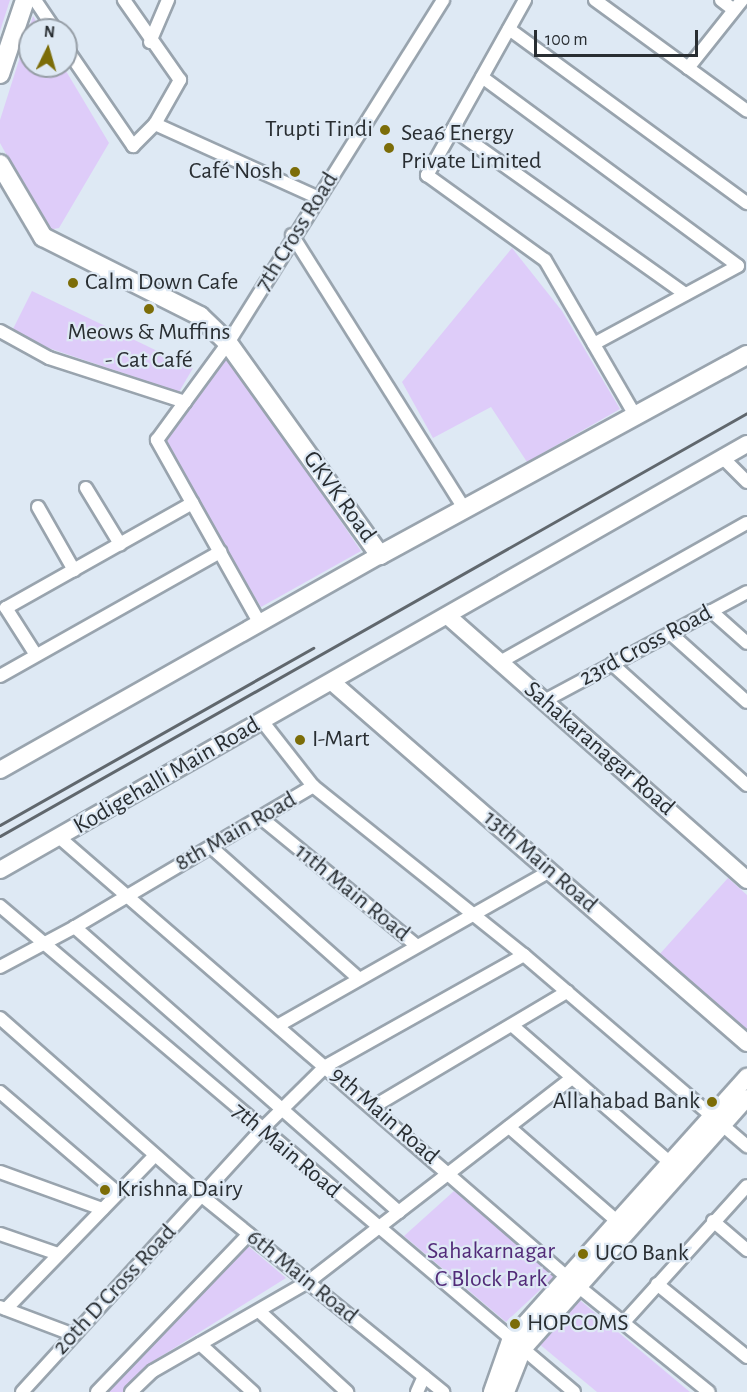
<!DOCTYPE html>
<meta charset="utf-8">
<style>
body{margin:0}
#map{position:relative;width:747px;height:1392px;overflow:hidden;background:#dee9f4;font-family:"Alegreya Sans",sans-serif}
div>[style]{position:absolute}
.green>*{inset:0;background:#deccf9}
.roads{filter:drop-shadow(2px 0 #99a4ae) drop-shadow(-2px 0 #99a4ae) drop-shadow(0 2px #99a4ae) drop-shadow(0 -2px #99a4ae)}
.minor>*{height:12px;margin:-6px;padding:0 6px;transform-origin:6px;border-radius:6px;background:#fff}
.tertiary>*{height:16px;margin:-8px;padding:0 8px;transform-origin:8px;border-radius:8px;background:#fff}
.secondary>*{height:18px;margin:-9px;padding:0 9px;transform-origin:9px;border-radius:9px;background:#fff}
.rail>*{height:3px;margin:-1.5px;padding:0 1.5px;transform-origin:1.5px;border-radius:1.5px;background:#60676d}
.dots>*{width:16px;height:16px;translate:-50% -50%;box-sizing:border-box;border:3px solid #dee9f4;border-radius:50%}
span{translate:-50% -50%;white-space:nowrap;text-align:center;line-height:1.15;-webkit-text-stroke:4.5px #dee9f4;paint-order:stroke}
.poi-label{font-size:24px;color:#292e32}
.right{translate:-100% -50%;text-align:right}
.left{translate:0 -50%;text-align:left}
.street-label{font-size:24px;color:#292e32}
.park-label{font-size:24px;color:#522b79}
.north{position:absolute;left:18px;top:18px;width:60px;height:60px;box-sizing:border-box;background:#dee9f4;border:2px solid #969ea6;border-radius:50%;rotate:5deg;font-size:16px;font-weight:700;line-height:24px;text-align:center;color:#292e32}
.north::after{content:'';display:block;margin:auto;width:21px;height:27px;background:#7c6d08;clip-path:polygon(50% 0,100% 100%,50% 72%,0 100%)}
.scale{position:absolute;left:534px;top:30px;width:164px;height:27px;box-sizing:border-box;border:3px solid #292e32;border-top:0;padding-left:8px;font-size:18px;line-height:21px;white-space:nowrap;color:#292e32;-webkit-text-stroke:4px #dee9f4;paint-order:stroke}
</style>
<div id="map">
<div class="green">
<div style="clip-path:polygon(0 0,10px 0,0 31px)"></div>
<div style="clip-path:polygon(33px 16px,41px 30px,30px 30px,30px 66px,63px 66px,109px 143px,59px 228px,48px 230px,0 143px,0 120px)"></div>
<div style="clip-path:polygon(512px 248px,562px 311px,620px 409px,527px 462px,491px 407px,433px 438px,402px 382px)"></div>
<div style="clip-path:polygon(32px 291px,193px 368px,179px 392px,10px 335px)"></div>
<div style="clip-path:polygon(228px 355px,361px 551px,261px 607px,162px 443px)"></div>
<div style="clip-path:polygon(728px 878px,747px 895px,747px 1034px,658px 956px)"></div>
<div style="clip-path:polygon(454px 1191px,556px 1275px,506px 1322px,404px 1236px)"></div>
<div style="clip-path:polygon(248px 1246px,286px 1278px,152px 1362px,126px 1392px,104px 1392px)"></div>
<div style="clip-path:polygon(576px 1297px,690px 1392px,597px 1392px,538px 1343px)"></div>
</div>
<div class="roads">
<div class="minor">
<div style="left:35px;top:0;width:36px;rotate:56deg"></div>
<div style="left:525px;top:0;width:201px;rotate:119.2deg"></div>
<div style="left:427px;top:175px;width:145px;rotate:35.8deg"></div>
<div style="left:545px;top:260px;width:179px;rotate:59.9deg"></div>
<div style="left:595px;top:0;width:188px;rotate:36.1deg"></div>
<div style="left:721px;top:0;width:16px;rotate:38deg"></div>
<div style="left:509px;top:29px;width:295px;rotate:36.2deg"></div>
<div style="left:150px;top:42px;width:46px;rotate:-66.8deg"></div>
<div style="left:66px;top:48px;width:119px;rotate:55.6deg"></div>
<div style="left:133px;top:146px;width:31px;rotate:-45deg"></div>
<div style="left:155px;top:124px;width:51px;rotate:-60.4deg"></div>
<div style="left:180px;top:80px;width:98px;rotate:-125deg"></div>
<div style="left:688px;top:68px;width:87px;rotate:-51.5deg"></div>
<div style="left:482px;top:77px;width:318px;rotate:36.4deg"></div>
<div style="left:738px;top:266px;width:164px;rotate:151.6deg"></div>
<div style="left:155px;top:124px;width:178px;rotate:24.3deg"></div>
<div style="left:453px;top:129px;width:285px;rotate:35.4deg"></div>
<div style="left:292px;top:235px;width:321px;rotate:57.8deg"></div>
<div style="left:0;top:331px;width:56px;rotate:28.9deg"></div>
<div style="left:49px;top:358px;width:143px;rotate:17.9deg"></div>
<div style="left:723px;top:458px;width:34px;rotate:45deg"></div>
<div style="left:86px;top:488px;width:66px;rotate:58.7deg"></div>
<div style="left:38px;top:507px;width:73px;rotate:60.3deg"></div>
<div style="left:711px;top:611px;width:48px;rotate:41.6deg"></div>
<div style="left:259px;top:622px;width:209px;rotate:-119.3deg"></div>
<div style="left:157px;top:440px;width:120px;rotate:-53.8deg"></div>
<div style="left:228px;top:343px;width:405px;rotate:-57.9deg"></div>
<div style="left:670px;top:633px;width:103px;rotate:41.9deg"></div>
<div style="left:36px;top:655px;width:56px;rotate:-122.6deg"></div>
<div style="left:6px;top:608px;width:214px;rotate:-29.4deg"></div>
<div style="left:500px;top:662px;width:283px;rotate:-29.4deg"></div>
<div style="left:612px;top:664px;width:181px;rotate:41.9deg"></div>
<div style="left:0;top:676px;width:253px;rotate:-29.4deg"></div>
<div style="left:544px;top:701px;width:230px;rotate:-28.2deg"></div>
<div style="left:262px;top:721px;width:83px;rotate:51.9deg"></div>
<div style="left:260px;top:817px;width:203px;rotate:39.4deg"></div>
<div style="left:60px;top:838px;width:672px;rotate:40.9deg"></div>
<div style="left:568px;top:1278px;width:181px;rotate:39deg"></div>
<div style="left:211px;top:847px;width:197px;rotate:41.7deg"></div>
<div style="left:0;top:906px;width:752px;rotate:40.25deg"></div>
<div style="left:0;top:967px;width:85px;rotate:-28.1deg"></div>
<div style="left:0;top:1018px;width:269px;rotate:41.4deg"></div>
<div style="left:202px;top:1196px;width:311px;rotate:39.1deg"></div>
<div style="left:279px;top:1025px;width:312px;rotate:-29.6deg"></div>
<div style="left:514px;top:1027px;width:215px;rotate:41deg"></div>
<div style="left:0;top:1092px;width:155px;rotate:40.6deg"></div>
<div style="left:373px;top:1107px;width:226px;rotate:-30.7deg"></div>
<div style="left:509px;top:1127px;width:145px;rotate:41.1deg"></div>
<div style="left:0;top:1172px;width:109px;rotate:19.9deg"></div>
<div style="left:399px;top:1212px;width:432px;rotate:-138.7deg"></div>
<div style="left:75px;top:927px;width:277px;rotate:-30.6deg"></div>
<div style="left:313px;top:786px;width:270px;rotate:38.7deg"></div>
<div style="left:524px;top:955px;width:294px;rotate:40.6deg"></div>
<div style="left:713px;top:1221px;width:45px;rotate:40.5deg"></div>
<div style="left:0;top:1234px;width:61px;rotate:19deg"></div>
<div style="left:657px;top:1284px;width:116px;rotate:39deg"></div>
<div style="left:0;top:1307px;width:79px;rotate:20.7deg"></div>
<div style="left:6px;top:1309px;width:214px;rotate:-45.9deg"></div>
<div style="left:259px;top:1311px;width:120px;rotate:42.6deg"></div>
<div style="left:624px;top:1322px;width:183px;rotate:-47.9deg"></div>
<div style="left:200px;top:1344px;width:72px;rotate:42.2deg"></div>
<div style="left:22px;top:1392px;width:355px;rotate:-47.6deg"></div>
<div style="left:261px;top:1130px;width:91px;rotate:-44.6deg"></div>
<div style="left:326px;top:1066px;width:227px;rotate:-29.3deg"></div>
<div style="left:97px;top:1392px;width:219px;rotate:-46.1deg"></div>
<div style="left:131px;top:1392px;width:30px;rotate:-44deg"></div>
<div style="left:153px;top:1371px;width:179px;rotate:-29.9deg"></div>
<div style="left:308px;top:1282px;width:332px;rotate:-37.7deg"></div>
<div style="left:417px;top:1392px;width:17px;rotate:-66deg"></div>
</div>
<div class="tertiary">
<div style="left:450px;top:618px;width:396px;rotate:41.4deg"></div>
<div style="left:332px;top:682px;width:550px;rotate:41.02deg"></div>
<div style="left:0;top:770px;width:437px;rotate:-29.5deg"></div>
<div style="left:0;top:870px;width:860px;rotate:-29.7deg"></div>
<div style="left:492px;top:1392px;width:54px;rotate:-70.6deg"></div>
<div style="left:510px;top:1341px;width:355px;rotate:-48.1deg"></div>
<div style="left:506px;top:1392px;width:46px;rotate:-68.4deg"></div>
<div style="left:523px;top:1349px;width:336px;rotate:-48.3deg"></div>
</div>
<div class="secondary">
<div style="left:0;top:74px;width:78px;rotate:-71.3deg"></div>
<div style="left:0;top:164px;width:85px;rotate:59.5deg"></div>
<div style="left:43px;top:237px;width:176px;rotate:26.7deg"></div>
<div style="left:200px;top:316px;width:39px;rotate:44deg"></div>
<div style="left:228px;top:343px;width:261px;rotate:54.4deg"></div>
<div style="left:380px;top:555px;width:418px;rotate:-28.6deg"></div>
</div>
</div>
<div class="rail">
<div style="left:0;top:825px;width:360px;rotate:-29.5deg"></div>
<div style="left:0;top:836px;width:858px;rotate:-29.52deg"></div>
</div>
<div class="dots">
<div style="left:385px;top:130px;background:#7c6d08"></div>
<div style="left:389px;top:148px;background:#7c6d08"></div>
<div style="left:295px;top:172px;background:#7c6d08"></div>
<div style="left:73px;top:283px;background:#7c6d08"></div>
<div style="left:149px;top:309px;background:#7c6d08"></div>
<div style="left:300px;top:740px;background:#7c6d08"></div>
<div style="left:712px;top:1102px;background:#7c6d08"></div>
<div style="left:105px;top:1190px;background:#7c6d08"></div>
<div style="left:583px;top:1254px;background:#7c6d08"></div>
<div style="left:515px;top:1324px;background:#7c6d08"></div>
</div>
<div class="poi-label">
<span class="right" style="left:373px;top:130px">Trupti Tindi</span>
<span class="left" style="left:401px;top:148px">Sea6 Energy<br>Private Limited</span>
<span class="right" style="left:283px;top:172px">Café Nosh</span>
<span class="left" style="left:85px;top:283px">Calm Down Cafe</span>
<span style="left:149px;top:347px">Meows &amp; Muffins<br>- Cat Café</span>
<span class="left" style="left:312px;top:740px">I-Mart</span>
<span class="right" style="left:700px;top:1102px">Allahabad Bank</span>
<span class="left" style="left:117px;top:1190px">Krishna Dairy</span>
<span class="left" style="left:595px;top:1254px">UCO Bank</span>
<span class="left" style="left:527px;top:1324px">HOPCOMS</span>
</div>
<div class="street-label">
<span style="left:297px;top:232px;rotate:-58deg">7th Cross Road</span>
<span style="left:339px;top:497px;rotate:54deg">GKVK Road</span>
<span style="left:646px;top:646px;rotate:-28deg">23rd Cross Road</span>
<span style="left:599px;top:749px;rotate:41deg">Sahakaranagar Road</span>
<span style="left:167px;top:776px;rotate:-30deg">Kodigehalli Main Road</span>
<span style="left:236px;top:832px;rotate:-30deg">8th Main Road</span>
<span style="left:540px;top:862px;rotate:41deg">13th Main Road</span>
<span style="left:352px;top:893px;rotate:39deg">11th Main Road</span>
<span style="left:384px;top:1116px;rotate:41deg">9th Main Road</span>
<span style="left:286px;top:1151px;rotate:40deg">7th Main Road</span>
<span style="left:302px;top:1277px;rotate:39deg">6th Main Road</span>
<span style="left:115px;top:1290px;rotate:-47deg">20th D Cross Road</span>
</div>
<div class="park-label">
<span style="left:491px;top:1266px">Sahakarnagar<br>C Block Park</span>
</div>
<div class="north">N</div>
<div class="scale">100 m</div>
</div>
